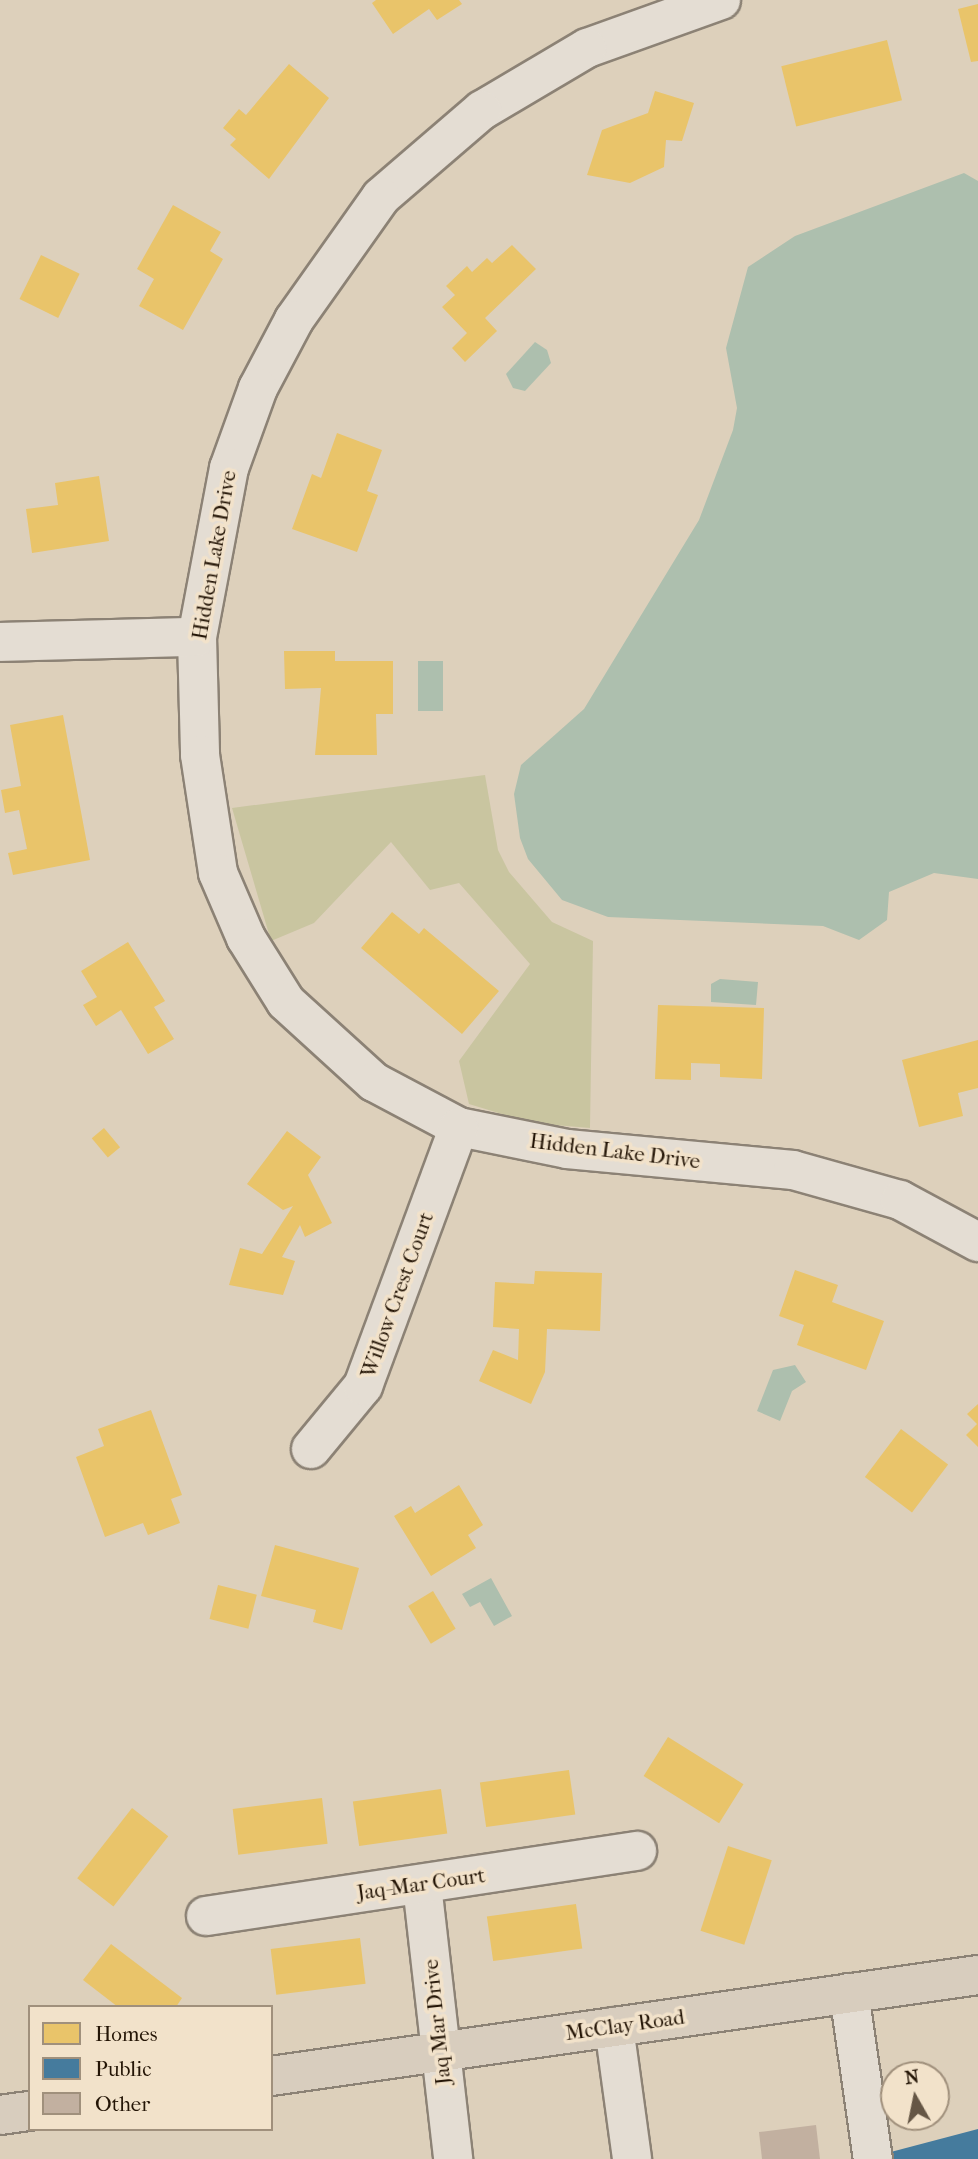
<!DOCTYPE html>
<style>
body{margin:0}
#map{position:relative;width:978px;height:2159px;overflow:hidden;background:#ddd0bb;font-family:"IM FELL French Canon",serif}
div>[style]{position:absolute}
.green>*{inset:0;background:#c9c5a0}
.water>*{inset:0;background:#adbfae;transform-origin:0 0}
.homes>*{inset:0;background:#e9c46a;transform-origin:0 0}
.public>*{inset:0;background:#457b9d}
.building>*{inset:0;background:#c2b0a0}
.roads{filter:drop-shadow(2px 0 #8c8275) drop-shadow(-2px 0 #8c8275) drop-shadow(0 2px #8c8275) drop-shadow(0 -2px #8c8275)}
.minor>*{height:38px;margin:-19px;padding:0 19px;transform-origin:19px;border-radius:19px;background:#e4ddd3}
.major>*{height:38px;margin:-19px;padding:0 19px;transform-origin:19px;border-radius:19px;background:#d8cdbe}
span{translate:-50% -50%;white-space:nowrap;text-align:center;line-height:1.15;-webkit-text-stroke:7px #f2e2ca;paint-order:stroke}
.street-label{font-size:21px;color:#241506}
.legend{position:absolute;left:28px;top:2005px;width:245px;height:126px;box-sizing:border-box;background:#f2e2ca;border:2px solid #a0907c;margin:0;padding:9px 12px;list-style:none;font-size:21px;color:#241506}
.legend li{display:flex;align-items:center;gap:14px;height:35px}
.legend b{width:35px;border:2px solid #a0907c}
.north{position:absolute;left:880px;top:2061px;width:70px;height:70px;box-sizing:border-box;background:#f2e2ca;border:2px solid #a0907c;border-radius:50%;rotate:351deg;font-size:19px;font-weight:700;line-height:28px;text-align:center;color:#241506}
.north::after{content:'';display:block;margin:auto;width:24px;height:32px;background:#655645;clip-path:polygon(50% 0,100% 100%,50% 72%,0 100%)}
</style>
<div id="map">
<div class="green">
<div style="clip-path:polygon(485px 775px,498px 850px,509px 872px,552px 922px,593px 941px,590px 1128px,531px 1123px,469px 1104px,459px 1061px,530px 964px,459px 883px,430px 890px,391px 842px,314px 923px,271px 941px,232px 808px)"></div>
</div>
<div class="water">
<div style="clip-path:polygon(964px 173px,978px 181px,978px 879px,934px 873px,889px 892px,887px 920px,859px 940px,823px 926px,608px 917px,562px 900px,528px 859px,520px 838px,514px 794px,521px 765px,584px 709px,699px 520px,733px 430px,737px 408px,726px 348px,748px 267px,795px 236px)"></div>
<div style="clip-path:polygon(535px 342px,547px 350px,551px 363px,525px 391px,513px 388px,506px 374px)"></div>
<div style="left:418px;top:661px;width:25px;height:50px"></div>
<div style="clip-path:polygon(720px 979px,758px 982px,756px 1005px,711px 1002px,711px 984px)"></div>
<div style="clip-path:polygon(795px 1365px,806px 1382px,792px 1391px,780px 1421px,757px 1411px,773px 1370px)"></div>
<div style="clip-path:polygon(491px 1578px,512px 1616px,494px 1626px,480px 1602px,470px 1607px,462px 1594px)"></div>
</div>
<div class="homes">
<div style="clip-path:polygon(376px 0,459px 0,462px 4px,437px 20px,429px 9px,393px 34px,372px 3px)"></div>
<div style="clip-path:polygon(978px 4px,978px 61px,971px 62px,958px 9px)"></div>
<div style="left:887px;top:40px;width:62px;height:109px;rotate:76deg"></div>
<div style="clip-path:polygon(289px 64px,329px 98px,269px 179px,230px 145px,236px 139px,223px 128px,239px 109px,246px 115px)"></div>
<div style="clip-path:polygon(655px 91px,694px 103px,682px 141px,666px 140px,664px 167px,630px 183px,587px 175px,602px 130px,648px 113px)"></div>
<div style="clip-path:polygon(173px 205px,221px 232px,210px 251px,223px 259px,183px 330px,139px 306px,154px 279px,137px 269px)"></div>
<div style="clip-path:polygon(512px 245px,536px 269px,485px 318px,497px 331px,465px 362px,452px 348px,467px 333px,442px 307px,455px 295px,446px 286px,467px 266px,472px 272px,487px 258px,492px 263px)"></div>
<div style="left:41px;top:255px;width:43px;height:49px;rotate:26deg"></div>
<div style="clip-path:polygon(337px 433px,382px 450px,367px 491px,378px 495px,357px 552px,292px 529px,312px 474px,321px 478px)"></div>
<div style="clip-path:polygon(99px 476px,109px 541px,32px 553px,26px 509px,58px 505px,55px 483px)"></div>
<div style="clip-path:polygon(284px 651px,335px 651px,335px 661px,393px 661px,393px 714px,376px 714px,377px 755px,315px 755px,321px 688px,285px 689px)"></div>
<div style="clip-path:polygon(63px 715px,90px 860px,13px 875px,8px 853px,27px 849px,19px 810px,5px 813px,1px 790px,21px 786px,10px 725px)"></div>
<div style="clip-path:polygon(392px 912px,419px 934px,424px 928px,499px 991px,462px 1034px,361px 948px)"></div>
<div style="clip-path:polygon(128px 942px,165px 1001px,154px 1007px,174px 1039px,148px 1054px,121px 1010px,96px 1026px,83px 1005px,97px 997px,81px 971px)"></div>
<div style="clip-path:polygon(658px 1005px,764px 1008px,762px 1079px,720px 1077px,720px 1064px,691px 1063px,691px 1080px,655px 1079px)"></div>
<div style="clip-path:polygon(978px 1040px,978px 1088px,958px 1093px,963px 1116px,919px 1127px,902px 1060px)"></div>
<div style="left:104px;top:1128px;width:25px;height:16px;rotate:50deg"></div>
<div style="clip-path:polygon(287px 1131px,321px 1157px,308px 1175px,332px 1223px,305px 1237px,300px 1225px,282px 1257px,295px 1261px,283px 1295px,229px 1285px,240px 1248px,262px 1254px,293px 1206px,283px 1210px,247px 1184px)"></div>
<div style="clip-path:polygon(795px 1270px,838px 1285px,832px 1302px,884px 1321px,866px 1370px,797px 1345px,804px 1325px,779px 1316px)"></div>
<div style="clip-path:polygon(535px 1271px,602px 1273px,600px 1331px,547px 1329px,545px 1372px,531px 1404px,479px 1381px,493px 1350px,518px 1360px,519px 1329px,493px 1327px,495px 1282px,534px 1284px)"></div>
<div style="clip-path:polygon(978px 1404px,978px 1447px,966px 1435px,977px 1424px,967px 1414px)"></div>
<div style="clip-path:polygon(151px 1410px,182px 1495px,171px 1499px,180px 1523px,148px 1535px,143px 1523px,105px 1537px,76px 1457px,104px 1446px,98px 1429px)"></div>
<div style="left:901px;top:1429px;width:59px;height:60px;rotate:37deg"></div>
<div style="clip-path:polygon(459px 1485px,483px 1525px,468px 1535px,476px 1548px,431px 1576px,394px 1516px,411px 1506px,415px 1513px)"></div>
<div style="clip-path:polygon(275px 1545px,359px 1568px,342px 1630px,313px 1622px,316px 1610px,261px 1596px)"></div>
<div style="left:218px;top:1585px;width:40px;height:35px;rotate:14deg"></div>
<div style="left:433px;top:1591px;width:44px;height:29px;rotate:59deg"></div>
<div style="left:668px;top:1737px;width:89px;height:46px;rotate:32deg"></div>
<div style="left:569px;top:1770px;width:45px;height:90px;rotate:82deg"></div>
<div style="left:441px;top:1789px;width:45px;height:89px;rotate:82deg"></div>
<div style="left:322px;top:1798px;width:46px;height:90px;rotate:83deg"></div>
<div style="left:132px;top:1808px;width:46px;height:89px;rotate:38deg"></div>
<div style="left:728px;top:1846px;width:46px;height:89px;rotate:18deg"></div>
<div style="left:576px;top:1904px;width:45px;height:90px;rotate:82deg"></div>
<div style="left:360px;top:1938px;width:46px;height:90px;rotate:83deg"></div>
<div style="clip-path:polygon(111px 1944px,182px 1998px,176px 2007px,118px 2007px,83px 1980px)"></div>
</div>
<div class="public">
<div style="clip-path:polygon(978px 2129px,978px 2159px,887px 2159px,887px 2153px)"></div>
</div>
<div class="building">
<div style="clip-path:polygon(816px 2125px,820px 2159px,762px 2159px,759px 2132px)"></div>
</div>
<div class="roads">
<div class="minor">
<div style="left:721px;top:0;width:142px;rotate:160.3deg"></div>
<div style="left:587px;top:48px;width:122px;rotate:149.4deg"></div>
<div style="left:482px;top:110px;width:133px;rotate:139.3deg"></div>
<div style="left:381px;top:197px;width:151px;rotate:125.3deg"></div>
<div style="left:294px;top:320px;width:77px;rotate:117.9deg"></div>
<div style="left:258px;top:388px;width:85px;rotate:109.9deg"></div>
<div style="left:229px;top:468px;width:172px;rotate:100.7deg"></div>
<div style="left:197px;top:637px;width:118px;rotate:88.5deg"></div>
<div style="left:200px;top:755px;width:119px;rotate:81.3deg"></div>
<div style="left:218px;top:873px;width:71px;rotate:66.7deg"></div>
<div style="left:246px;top:938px;width:75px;rotate:58deg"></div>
<div style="left:286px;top:1002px;width:119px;rotate:42.3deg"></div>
<div style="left:374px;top:1082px;width:96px;rotate:27.9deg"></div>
<div style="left:459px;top:1127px;width:110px;rotate:11.5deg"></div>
<div style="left:567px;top:1149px;width:227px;rotate:5.3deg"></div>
<div style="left:793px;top:1170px;width:111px;rotate:15.7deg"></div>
<div style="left:900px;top:1200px;width:89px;rotate:28.3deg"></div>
<div style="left:0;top:642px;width:197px;rotate:-1.5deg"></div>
<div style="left:311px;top:1449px;width:82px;rotate:-50.5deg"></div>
<div style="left:363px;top:1386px;width:276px;rotate:-69.7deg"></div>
<div style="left:422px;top:1885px;width:276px;rotate:83.5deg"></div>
<div style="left:206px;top:1916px;width:436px;rotate:-8.6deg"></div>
<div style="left:849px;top:1993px;width:168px;rotate:81.8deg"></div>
<div style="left:614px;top:2027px;width:133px;rotate:82.2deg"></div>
</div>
<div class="major">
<div style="left:271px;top:2076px;width:714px;rotate:-8.13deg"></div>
<div style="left:0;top:2115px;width:30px;rotate:-8deg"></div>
</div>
</div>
<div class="street-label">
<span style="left:214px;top:555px;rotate:-80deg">Hidden Lake Drive</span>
<span style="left:615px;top:1151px;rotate:7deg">Hidden Lake Drive</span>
<span style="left:397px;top:1295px;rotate:-70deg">Willow Crest Court</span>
<span style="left:421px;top:1884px;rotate:-8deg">Jaq-Mar Court</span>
<span style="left:437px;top:2022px;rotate:-96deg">Jaq Mar Drive</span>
<span style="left:625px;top:2025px;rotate:-8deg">McClay Road</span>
</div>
<ul class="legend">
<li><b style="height:19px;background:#e9c46a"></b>Homes</li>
<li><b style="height:19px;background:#457b9d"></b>Public</li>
<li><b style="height:19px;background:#c2b0a0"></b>Other</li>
</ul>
<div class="north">N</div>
</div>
